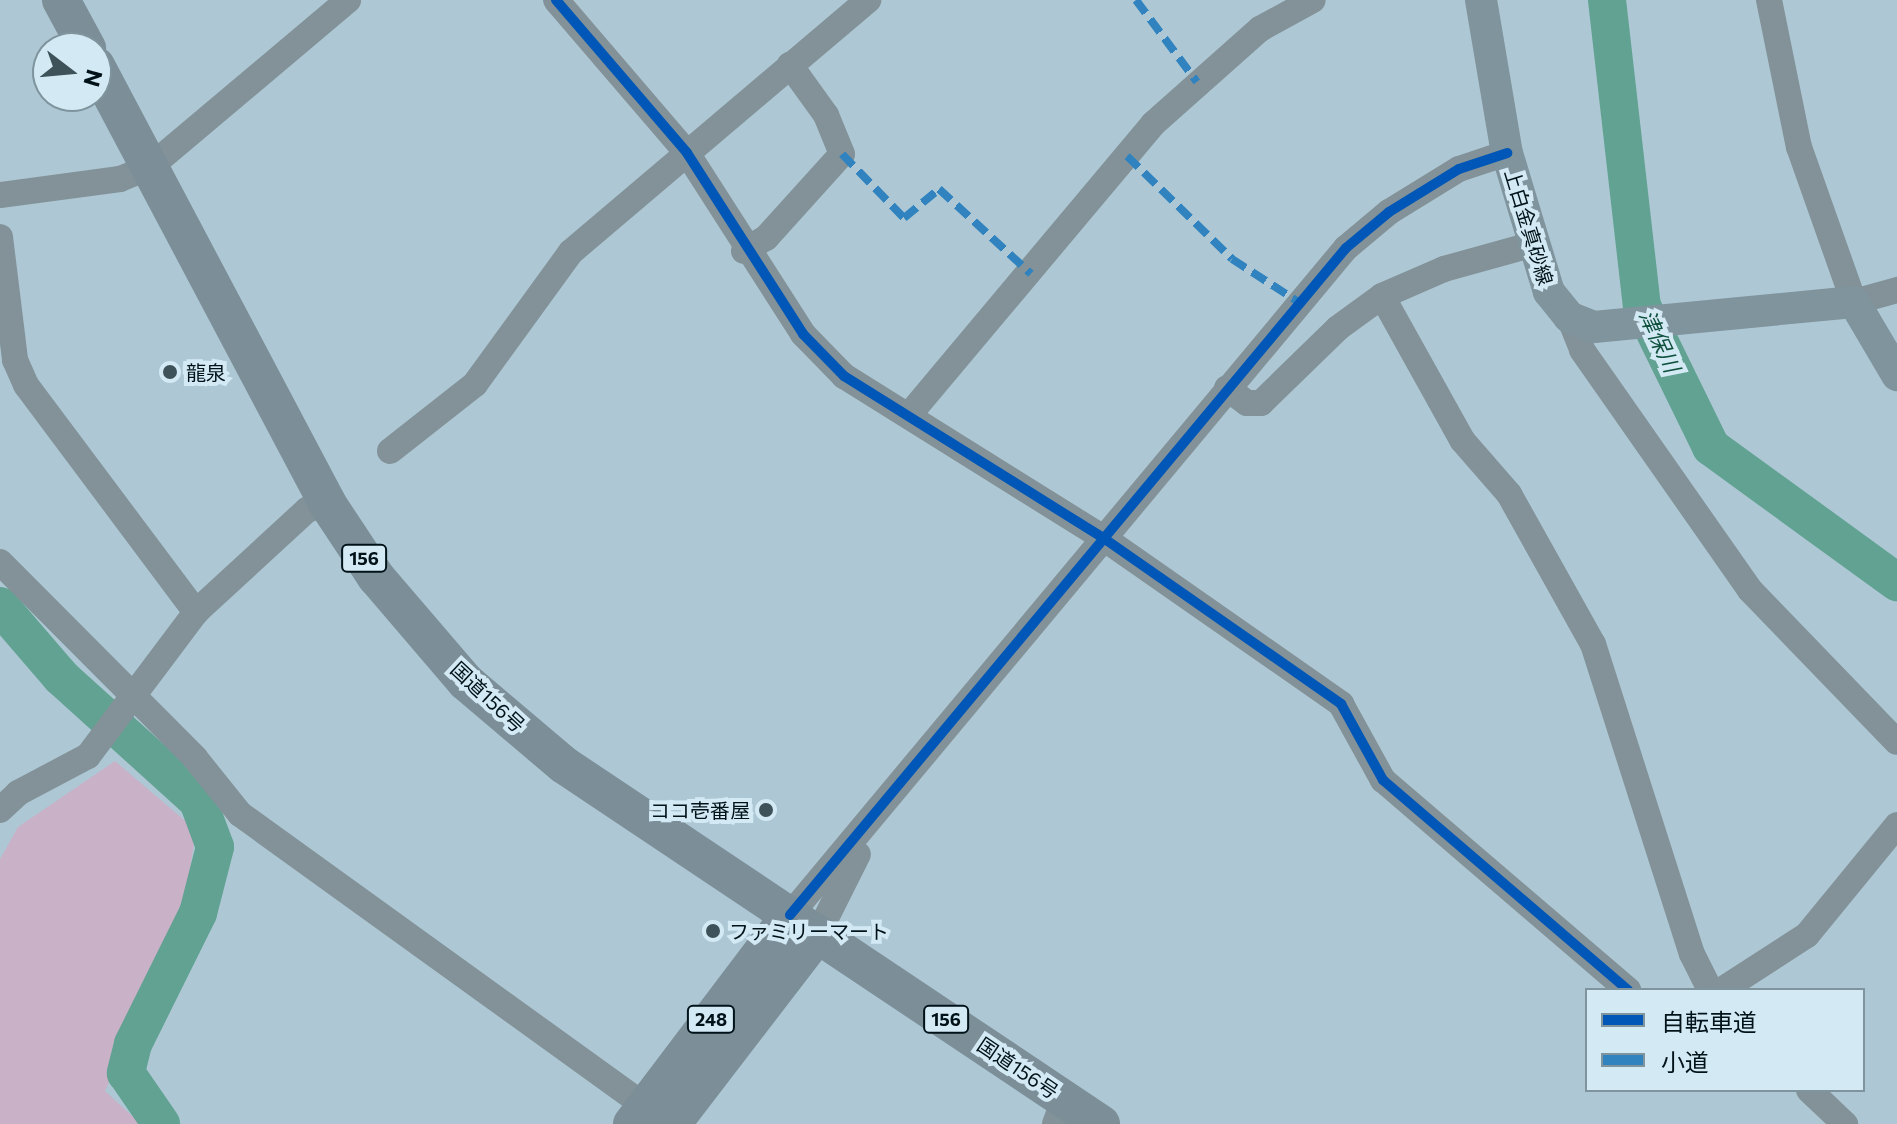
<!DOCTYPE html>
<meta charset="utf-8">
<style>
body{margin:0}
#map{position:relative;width:1897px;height:1124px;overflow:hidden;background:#adc8d4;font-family:Commissioner,"Noto Sans JP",sans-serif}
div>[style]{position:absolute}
.green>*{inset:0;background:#c9b1c8}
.river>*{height:38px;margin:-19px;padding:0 19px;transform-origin:19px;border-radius:19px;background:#62a292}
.minor>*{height:26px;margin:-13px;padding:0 13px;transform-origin:13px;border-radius:13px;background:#829298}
.major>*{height:32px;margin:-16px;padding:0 16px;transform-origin:16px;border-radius:16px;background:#80949d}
.highway>*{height:38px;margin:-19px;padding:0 19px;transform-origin:19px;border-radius:19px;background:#7c8f98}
.quiet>*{height:8px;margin-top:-4px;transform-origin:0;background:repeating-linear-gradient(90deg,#3083be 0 16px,transparent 0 24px)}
.cycleway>*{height:10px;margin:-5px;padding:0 5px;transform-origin:5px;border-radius:5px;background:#0057b8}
.dots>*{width:22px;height:22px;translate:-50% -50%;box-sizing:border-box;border:4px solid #d3eaf5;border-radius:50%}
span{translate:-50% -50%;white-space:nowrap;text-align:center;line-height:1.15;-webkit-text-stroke:8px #d3eaf5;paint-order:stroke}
.shield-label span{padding:2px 6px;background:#d3eaf5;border:2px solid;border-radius:6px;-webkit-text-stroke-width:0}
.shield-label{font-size:18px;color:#021219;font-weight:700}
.street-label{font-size:20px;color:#021219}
.poi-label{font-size:20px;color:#021219}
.left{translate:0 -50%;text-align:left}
.right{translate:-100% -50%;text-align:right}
.water-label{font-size:22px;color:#11523e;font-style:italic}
.legend{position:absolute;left:1585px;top:988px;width:280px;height:104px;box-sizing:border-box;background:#d3eaf5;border:2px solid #7f949d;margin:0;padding:10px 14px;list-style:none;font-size:24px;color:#021219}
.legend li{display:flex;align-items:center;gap:16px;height:40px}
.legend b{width:40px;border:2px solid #7f949d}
.north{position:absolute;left:32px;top:32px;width:80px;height:80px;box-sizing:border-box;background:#d3eaf5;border:2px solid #7f949d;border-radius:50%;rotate:106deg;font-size:22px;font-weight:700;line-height:32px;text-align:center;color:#021219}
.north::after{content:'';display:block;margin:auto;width:28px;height:36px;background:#3e525a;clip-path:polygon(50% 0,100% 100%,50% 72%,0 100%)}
</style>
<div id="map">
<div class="green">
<div style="clip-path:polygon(115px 761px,196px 830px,182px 923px,105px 1091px,141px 1124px,0 1124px,0 859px,18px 827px)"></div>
</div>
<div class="river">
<div style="left:1607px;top:0;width:308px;rotate:83.5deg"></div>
<div style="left:1642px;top:306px;width:157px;rotate:63.9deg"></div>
<div style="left:1711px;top:447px;width:230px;rotate:36deg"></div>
<div style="left:0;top:606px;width:94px;rotate:49.3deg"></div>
<div style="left:61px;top:677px;width:185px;rotate:42.1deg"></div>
<div style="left:198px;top:801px;width:49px;rotate:69.7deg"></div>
<div style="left:215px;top:847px;width:68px;rotate:104.4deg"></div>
<div style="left:198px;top:913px;width:146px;rotate:116.4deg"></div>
<div style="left:133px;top:1044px;width:30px;rotate:104deg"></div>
<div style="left:126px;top:1073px;width:62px;rotate:55.5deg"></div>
</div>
<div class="minor">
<div style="left:556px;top:0;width:201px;rotate:49.4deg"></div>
<div style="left:687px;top:153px;width:215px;rotate:57.3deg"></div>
<div style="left:803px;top:334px;width:59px;rotate:45.7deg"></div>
<div style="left:844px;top:376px;width:304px;rotate:32deg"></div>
<div style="left:1102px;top:537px;width:292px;rotate:34.9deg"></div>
<div style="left:1341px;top:704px;width:87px;rotate:61.1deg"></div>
<div style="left:1383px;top:780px;width:323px;rotate:40.6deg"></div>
<div style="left:1769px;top:0;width:150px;rotate:78.5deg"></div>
<div style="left:1799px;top:147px;width:164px;rotate:70.5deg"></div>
<div style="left:1854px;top:302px;width:45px;rotate:-15.6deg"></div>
<div style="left:0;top:195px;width:121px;rotate:-7.6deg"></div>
<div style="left:120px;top:179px;width:32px;rotate:-22deg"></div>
<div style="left:150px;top:167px;width:259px;rotate:-40.1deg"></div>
<div style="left:0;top:237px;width:124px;rotate:83deg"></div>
<div style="left:15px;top:360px;width:27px;rotate:66deg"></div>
<div style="left:26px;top:385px;width:284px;rotate:53.2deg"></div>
<div style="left:744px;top:251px;width:26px;rotate:-31deg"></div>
<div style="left:766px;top:238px;width:113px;rotate:-47.9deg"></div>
<div style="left:842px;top:154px;width:42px;rotate:-112.3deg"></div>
<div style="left:826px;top:115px;width:62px;rotate:-125.8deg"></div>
<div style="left:1382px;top:296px;width:165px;rotate:60.9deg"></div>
<div style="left:1462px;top:440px;width:72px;rotate:49deg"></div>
<div style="left:1509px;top:494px;width:172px;rotate:60.8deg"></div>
<div style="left:1593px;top:644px;width:325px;rotate:72.3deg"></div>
<div style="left:1692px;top:954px;width:40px;rotate:63.4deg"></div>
<div style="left:1569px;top:317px;width:35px;rotate:68deg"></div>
<div style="left:1582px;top:350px;width:293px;rotate:55deg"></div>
<div style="left:1750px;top:590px;width:211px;rotate:46deg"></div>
<div style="left:1227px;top:388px;width:25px;rotate:37deg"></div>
<div style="left:1247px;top:403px;width:14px"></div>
<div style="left:1261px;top:403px;width:107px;rotate:-44.2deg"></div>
<div style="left:1338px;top:328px;width:54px;rotate:-36deg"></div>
<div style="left:1382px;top:296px;width:68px;rotate:-23.5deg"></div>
<div style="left:1444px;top:269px;width:93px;rotate:-15.5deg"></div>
<div style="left:909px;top:415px;width:380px;rotate:-50deg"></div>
<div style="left:1153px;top:124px;width:143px;rotate:-41.6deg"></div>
<div style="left:1260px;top:29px;width:60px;rotate:-28.7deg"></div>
<div style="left:390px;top:451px;width:108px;rotate:-38.2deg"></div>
<div style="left:475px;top:384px;width:163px;rotate:-54deg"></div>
<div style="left:571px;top:252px;width:390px;rotate:-40.3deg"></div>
<div style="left:0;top:562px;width:276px;rotate:45.1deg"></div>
<div style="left:195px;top:758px;width:72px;rotate:51.2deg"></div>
<div style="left:240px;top:814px;width:499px;rotate:35.8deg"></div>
<div style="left:0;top:810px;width:25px;rotate:-43deg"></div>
<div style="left:18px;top:793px;width:79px;rotate:-27.9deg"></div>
<div style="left:88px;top:756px;width:180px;rotate:-53.1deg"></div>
<div style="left:196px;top:612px;width:151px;rotate:-42.6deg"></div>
<div style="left:307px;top:510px;width:21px;rotate:-19deg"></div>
<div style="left:790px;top:915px;width:868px;rotate:-50.19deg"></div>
<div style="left:1346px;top:248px;width:56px;rotate:-39.9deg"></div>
<div style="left:1389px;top:212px;width:82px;rotate:-31.6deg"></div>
<div style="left:1459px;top:169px;width:51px;rotate:-18.4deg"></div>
<div style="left:818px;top:934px;width:89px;rotate:-63.4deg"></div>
<div style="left:1722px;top:990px;width:101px;rotate:-32.9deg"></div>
<div style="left:1807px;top:935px;width:142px;rotate:-50.7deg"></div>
<div style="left:1809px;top:1090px;width:50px;rotate:43.4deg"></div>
<div style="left:1055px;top:1124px;width:27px;rotate:-70deg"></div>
</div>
<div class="major">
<div style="left:1481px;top:0;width:155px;rotate:80.4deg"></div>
<div style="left:1507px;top:153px;width:145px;rotate:73.2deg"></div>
<div style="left:1549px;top:292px;width:32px;rotate:51deg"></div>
<div style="left:1569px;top:317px;width:27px;rotate:22deg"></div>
<div style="left:1594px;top:327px;width:261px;rotate:-5.5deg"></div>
<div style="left:1854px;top:302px;width:85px;rotate:59.5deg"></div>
</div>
<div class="highway">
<div style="left:61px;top:0;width:55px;rotate:61.6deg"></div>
<div style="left:96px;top:66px;width:494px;rotate:62.1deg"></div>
<div style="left:327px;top:503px;width:89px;rotate:56.5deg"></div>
<div style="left:376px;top:577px;width:138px;rotate:49.4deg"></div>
<div style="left:466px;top:682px;width:128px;rotate:40.3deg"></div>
<div style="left:564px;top:765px;width:646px;rotate:33.76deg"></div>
<div style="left:632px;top:1124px;width:262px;rotate:-52.9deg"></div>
<div style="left:672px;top:1124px;width:240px;rotate:-52.5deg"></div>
</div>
<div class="quiet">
<div style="left:1136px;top:0;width:102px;rotate:53.4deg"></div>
<div style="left:842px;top:154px;width:89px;rotate:45.9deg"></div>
<div style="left:904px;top:218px;width:45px;rotate:-39.6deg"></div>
<div style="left:939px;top:189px;width:125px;rotate:42.7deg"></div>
<div style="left:1127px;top:156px;width:147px;rotate:44.4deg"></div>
<div style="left:1232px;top:259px;width:81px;rotate:32.9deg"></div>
</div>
<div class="cycleway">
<div style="left:556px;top:0;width:201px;rotate:49.4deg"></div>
<div style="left:687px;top:153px;width:215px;rotate:57.3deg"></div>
<div style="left:803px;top:334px;width:59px;rotate:45.7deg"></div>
<div style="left:844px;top:376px;width:304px;rotate:32deg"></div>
<div style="left:1102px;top:537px;width:292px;rotate:34.9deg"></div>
<div style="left:1341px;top:704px;width:87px;rotate:61.1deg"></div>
<div style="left:1383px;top:780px;width:323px;rotate:40.6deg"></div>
<div style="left:790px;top:915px;width:868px;rotate:-50.19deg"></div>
<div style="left:1346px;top:248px;width:56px;rotate:-39.9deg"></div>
<div style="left:1389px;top:212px;width:82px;rotate:-31.6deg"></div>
<div style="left:1459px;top:169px;width:51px;rotate:-18.4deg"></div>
</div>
<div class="dots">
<div style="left:170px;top:372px;background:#3e525a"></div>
<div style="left:766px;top:810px;background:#3e525a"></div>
<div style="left:713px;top:931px;background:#3e525a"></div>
</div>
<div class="shield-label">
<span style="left:364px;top:558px">156</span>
<span style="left:711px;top:1019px">248</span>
<span style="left:946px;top:1019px">156</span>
</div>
<div class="street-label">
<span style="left:1529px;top:227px;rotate:73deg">上白金真砂線</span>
<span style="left:488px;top:697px;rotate:43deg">国道156号</span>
<span style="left:1018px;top:1068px;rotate:34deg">国道156号</span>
</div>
<div class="poi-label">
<span class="left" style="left:186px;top:372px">龍泉</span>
<span class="right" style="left:750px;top:810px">ココ壱番屋</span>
<span class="left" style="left:729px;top:931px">ファミリーマート</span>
</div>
<div class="water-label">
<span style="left:1660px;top:341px;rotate:65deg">津保川</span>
</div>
<ul class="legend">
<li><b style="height:10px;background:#0057b8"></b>自転車道</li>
<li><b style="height:10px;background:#3083be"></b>小道</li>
</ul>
<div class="north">N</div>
</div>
